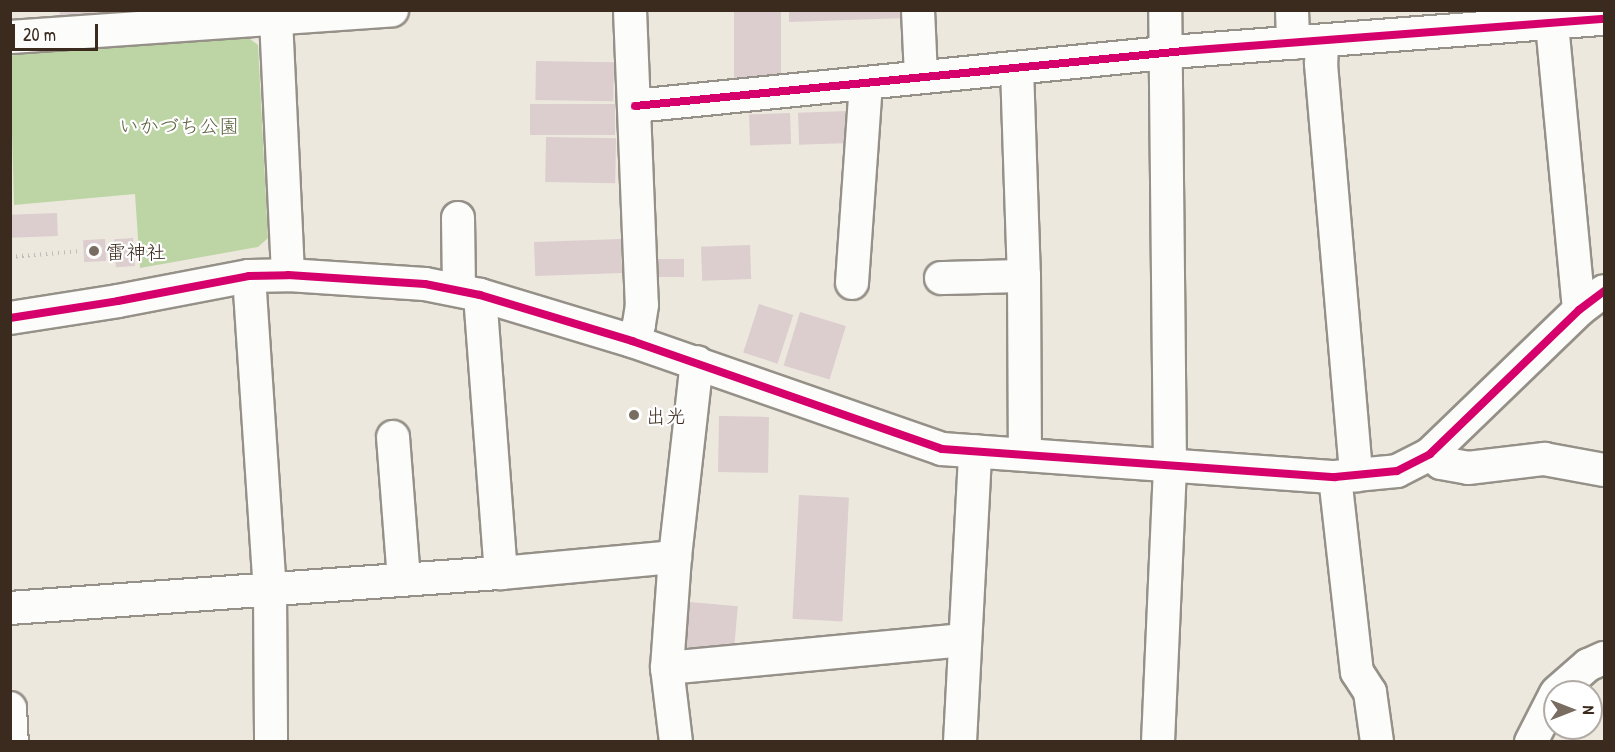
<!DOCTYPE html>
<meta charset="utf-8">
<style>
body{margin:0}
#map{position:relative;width:1615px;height:752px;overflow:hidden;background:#ece8dd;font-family:"Patrick Hand","Klee One",sans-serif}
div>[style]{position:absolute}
.green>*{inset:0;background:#bdd5a4}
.building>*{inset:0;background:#dccdcf;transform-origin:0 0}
.path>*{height:4px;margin-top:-2px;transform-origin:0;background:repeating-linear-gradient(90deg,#bfbdba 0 1.5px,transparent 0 6px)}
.roads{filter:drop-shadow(2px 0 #959088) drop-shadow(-2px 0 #959088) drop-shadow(0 2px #959088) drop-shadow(0 -2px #959088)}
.minor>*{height:32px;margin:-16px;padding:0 16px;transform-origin:16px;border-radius:16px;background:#fcfcfa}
.cycleway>*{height:8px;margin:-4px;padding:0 4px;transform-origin:4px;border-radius:4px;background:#d6006c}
.dots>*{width:16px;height:16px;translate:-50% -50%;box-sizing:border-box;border:3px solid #fff;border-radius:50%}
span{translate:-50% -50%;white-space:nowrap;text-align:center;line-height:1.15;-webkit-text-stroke:4.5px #fff;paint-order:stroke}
.park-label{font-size:20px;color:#5b613d}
.poi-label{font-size:20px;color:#3b2a1e}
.left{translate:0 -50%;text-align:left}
.frame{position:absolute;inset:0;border:12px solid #3b2a1e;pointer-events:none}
.north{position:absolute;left:1543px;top:680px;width:60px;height:60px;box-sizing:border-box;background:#fff;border:2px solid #b1aaa5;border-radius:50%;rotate:90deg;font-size:16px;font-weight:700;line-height:24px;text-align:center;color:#3b2a1e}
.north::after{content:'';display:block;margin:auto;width:21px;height:27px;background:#796c61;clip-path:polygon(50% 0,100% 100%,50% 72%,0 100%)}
.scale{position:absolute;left:12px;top:24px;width:86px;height:27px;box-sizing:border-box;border:3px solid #3b2a1e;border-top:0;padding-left:8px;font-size:18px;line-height:21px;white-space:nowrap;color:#3b2a1e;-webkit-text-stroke:4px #fff;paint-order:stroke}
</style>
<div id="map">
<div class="green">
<div style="clip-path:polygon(246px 36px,258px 45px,268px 238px,258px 247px,140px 268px,135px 194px,14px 205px,10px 60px,15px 52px)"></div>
</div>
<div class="building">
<div style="clip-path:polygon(59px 10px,95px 10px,96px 13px,60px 16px)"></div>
<div style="left:734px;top:10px;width:47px;height:71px"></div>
<div style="clip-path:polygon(789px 10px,906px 10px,906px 18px,789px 22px)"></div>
<div style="left:536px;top:61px;width:78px;height:39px;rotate:1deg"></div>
<div style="left:530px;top:104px;width:85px;height:31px"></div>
<div style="left:848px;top:111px;width:32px;height:50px;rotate:88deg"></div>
<div style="left:790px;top:113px;width:31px;height:41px;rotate:88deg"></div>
<div style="left:546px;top:137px;width:70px;height:45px;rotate:1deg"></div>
<div style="left:57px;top:213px;width:23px;height:47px;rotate:88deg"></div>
<div style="left:133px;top:238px;width:28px;height:19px;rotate:86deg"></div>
<div style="left:105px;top:239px;width:22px;height:22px;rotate:87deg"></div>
<div style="left:621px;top:239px;width:34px;height:87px;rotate:88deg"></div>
<div style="left:750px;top:245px;width:34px;height:49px;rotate:88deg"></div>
<div style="left:657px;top:259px;width:27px;height:18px"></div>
<div style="left:759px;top:304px;width:36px;height:51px;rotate:18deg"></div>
<div style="left:800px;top:312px;width:48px;height:56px;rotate:17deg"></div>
<div style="left:719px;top:416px;width:50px;height:56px;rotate:1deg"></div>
<div style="left:799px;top:495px;width:50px;height:124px;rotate:3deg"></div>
<div style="left:690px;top:602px;width:48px;height:45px;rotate:5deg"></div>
</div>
<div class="path">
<div style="left:10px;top:257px;width:72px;rotate:-4.8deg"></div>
</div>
<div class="roads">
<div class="minor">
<div style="left:630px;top:10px;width:295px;rotate:87.7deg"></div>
<div style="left:642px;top:305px;width:20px;rotate:99deg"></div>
<div style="left:639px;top:325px;width:17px;rotate:114deg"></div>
<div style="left:918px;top:10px;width:67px;rotate:87.4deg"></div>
<div style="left:1292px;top:10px;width:33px;rotate:88deg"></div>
<div style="left:276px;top:19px;width:256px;rotate:87.3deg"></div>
<div style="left:1552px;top:24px;width:287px;rotate:84.6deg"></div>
<div style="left:10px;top:37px;width:383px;rotate:-4deg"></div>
<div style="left:1322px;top:41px;width:23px;rotate:92deg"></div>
<div style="left:1321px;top:64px;width:413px;rotate:85.1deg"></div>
<div style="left:1017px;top:68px;width:208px;rotate:88.1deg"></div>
<div style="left:1024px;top:276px;width:179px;rotate:89.7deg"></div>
<div style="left:635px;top:106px;width:552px;rotate:-5.72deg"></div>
<div style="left:1184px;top:51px;width:421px;rotate:-4.4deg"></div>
<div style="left:458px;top:218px;width:71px;rotate:89.2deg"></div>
<div style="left:249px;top:276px;width:316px;rotate:86.2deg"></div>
<div style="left:270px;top:591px;width:151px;rotate:89.6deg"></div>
<div style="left:941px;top:278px;width:83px;rotate:-1.4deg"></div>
<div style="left:852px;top:283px;width:199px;rotate:-86deg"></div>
<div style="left:480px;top:295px;width:279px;rotate:85.7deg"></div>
<div style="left:10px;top:318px;width:109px;rotate:-8.9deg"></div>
<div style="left:118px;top:301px;width:133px;rotate:-10.8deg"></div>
<div style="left:249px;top:276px;width:39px;rotate:-1deg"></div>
<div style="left:288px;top:275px;width:137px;rotate:3.8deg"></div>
<div style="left:425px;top:284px;width:56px;rotate:11.3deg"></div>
<div style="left:480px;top:295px;width:159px;rotate:16.8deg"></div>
<div style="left:632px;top:341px;width:328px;rotate:19.2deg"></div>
<div style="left:942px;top:449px;width:394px;rotate:4.1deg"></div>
<div style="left:1335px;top:477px;width:62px;rotate:-5.5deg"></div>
<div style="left:1397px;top:471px;width:37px;rotate:-27deg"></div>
<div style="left:1430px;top:454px;width:207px;rotate:-44deg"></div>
<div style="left:1579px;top:310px;width:31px;rotate:-37deg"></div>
<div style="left:393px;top:437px;width:143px;rotate:85.6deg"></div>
<div style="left:1430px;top:454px;width:14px;rotate:39deg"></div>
<div style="left:1441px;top:463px;width:27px;rotate:10deg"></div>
<div style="left:1468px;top:468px;width:77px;rotate:-6.8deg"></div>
<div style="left:1544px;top:459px;width:61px;rotate:10.4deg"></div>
<div style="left:1335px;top:477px;width:196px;rotate:83.6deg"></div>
<div style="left:1357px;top:672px;width:24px;rotate:57deg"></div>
<div style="left:1370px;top:692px;width:50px;rotate:82deg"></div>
<div style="left:10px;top:608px;width:492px;rotate:-4.1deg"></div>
<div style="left:501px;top:573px;width:175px;rotate:-5.3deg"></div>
<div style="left:667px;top:668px;width:298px;rotate:-5.4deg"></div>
<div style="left:1557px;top:692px;width:41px;rotate:-41.1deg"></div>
<div style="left:1588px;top:665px;width:17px;rotate:-24deg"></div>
<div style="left:10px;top:708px;width:34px;rotate:87deg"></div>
<div style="left:676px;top:742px;width:75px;rotate:-96.9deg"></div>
<div style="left:667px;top:668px;width:111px;rotate:-85.9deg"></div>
<div style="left:675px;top:557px;width:196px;rotate:-83.6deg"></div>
<div style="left:960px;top:742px;width:291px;rotate:-87deg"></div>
<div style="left:1158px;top:742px;width:276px;rotate:-87.5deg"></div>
<div style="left:1170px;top:466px;width:456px;rotate:-90.6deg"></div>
<div style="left:1531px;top:742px;width:53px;rotate:-62.9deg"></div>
</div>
</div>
<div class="cycleway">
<div style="left:635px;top:106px;width:552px;rotate:-5.72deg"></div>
<div style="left:1184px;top:51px;width:421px;rotate:-4.4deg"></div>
<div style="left:10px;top:318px;width:109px;rotate:-8.9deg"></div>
<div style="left:118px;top:301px;width:133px;rotate:-10.8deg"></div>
<div style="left:249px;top:276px;width:39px;rotate:-1deg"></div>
<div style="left:288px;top:275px;width:137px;rotate:3.8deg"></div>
<div style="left:425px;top:284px;width:56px;rotate:11.3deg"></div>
<div style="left:480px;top:295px;width:159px;rotate:16.8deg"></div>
<div style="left:632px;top:341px;width:328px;rotate:19.2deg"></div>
<div style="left:942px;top:449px;width:394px;rotate:4.1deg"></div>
<div style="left:1335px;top:477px;width:62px;rotate:-5.5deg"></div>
<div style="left:1397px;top:471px;width:37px;rotate:-27deg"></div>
<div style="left:1430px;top:454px;width:207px;rotate:-44deg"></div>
<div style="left:1579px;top:310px;width:31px;rotate:-37deg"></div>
</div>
<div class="dots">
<div style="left:94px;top:251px;background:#796c61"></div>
<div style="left:634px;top:415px;background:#796c61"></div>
</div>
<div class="park-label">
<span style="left:179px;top:125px">いかづち公園</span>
</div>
<div class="poi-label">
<span class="left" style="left:106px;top:251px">雷神社</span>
<span class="left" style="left:646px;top:415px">出光</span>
</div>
<div class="frame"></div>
<div class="north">N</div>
<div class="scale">20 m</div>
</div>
